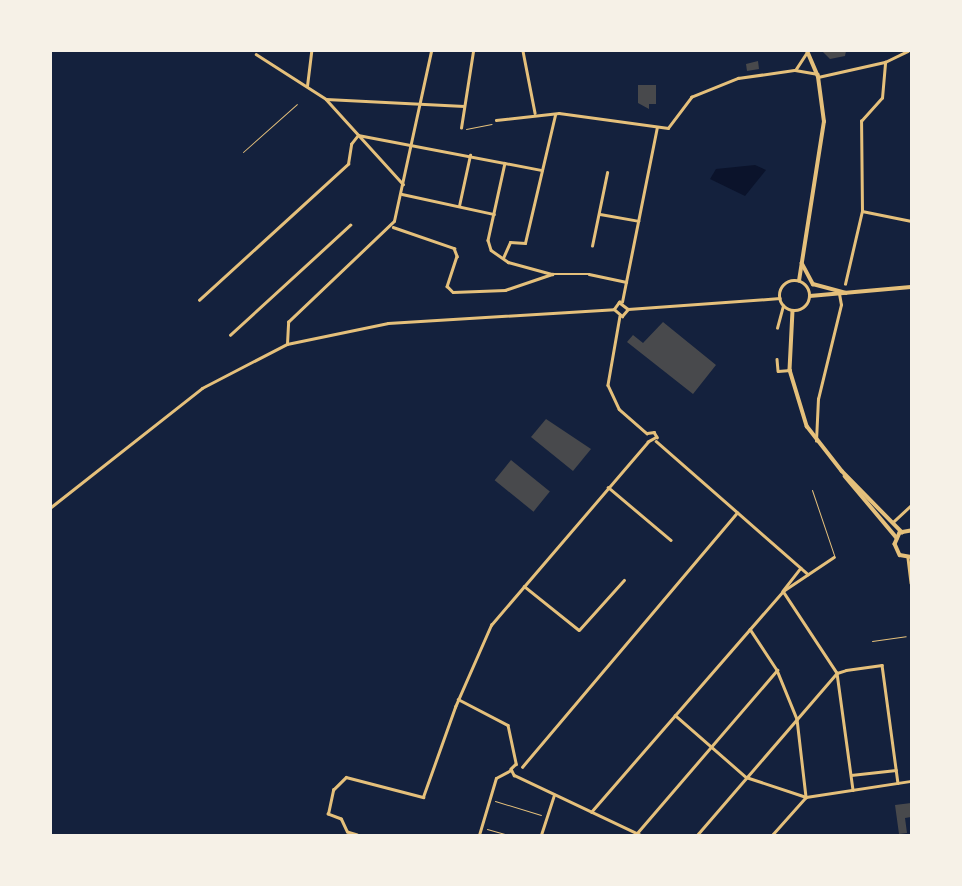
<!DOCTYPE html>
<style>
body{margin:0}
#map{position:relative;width:962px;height:886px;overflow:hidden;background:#14213d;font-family:Karla,sans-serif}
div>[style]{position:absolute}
.water>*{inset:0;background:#0b132b}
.building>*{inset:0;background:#48494c;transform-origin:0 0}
.path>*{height:1px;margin:-0.5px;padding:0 0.5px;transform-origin:0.5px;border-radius:0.5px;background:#e5c07b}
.service>*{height:1px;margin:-0.5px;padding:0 0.5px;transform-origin:0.5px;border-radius:0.5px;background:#e5c07b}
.minor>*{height:2.5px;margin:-1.25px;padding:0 1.25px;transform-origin:1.25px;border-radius:1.25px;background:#e5c07b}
.tertiary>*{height:2.5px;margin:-1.25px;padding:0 1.25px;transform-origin:1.25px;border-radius:1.25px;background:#e5c07b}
.secondary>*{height:3.5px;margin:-1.75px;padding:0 1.75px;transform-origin:1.75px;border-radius:1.75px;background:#e5c07b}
.primary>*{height:3.5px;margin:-1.75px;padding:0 1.75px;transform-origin:1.75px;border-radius:1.75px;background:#e5c07b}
.primary>.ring{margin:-1.75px;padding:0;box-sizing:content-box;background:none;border:3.5px solid #e5c07b;border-radius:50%}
span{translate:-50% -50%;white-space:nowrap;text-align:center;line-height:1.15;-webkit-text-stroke:5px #f6f1e7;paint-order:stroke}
.frame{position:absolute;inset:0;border:52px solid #f6f1e7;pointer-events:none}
</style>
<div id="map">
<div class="water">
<div style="clip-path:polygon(755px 165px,766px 170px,745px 196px,710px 179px,716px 169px)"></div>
</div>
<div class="building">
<div style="clip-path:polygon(822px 51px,846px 51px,845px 56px,830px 59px)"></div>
<div style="clip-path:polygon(758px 61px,759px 69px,747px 71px,746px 64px)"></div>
<div style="clip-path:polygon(638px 85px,656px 85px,656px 104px,649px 104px,649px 109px,638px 103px)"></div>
<div style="clip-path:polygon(663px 322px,716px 365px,693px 394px,627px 342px,633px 335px,643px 343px)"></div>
<div style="clip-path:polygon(546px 419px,591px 449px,573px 471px,531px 437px)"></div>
<div style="left:511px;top:460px;width:50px;height:26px;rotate:39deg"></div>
<div style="clip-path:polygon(911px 803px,911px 817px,905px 818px,907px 833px,899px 834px,895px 805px)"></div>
</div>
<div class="path">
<div style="left:466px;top:129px;width:26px;rotate:-11deg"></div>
<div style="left:495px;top:801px;width:48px;rotate:16.9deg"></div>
<div style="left:487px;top:829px;width:22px;rotate:16deg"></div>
</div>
<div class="service">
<div style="left:243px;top:152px;width:72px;rotate:-41.6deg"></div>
<div style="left:812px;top:490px;width:69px;rotate:71.3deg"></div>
<div style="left:872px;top:641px;width:34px;rotate:-8deg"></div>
</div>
<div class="minor">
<div style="left:523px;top:51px;width:63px;rotate:79deg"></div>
<div style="left:256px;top:54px;width:83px;rotate:32.7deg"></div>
<div style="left:326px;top:99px;width:138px;rotate:2.9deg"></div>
<div style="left:796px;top:69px;width:20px;rotate:-57deg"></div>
<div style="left:818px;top:77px;width:69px;rotate:-12.6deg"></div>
<div style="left:885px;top:62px;width:25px;rotate:-26deg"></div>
<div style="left:307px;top:86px;width:35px;rotate:-83deg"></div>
<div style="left:326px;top:99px;width:115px;rotate:47.8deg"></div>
<div style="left:496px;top:120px;width:63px;rotate:-6.3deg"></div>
<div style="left:559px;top:113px;width:110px;rotate:7.8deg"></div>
<div style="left:668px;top:128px;width:39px;rotate:-53deg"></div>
<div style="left:691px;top:97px;width:51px;rotate:-22deg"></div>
<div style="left:738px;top:78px;width:58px;rotate:-8deg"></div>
<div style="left:795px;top:70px;width:23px;rotate:10deg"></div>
<div style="left:461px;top:128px;width:78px;rotate:-81.1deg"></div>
<div style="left:358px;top:135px;width:187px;rotate:10.8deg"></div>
<div style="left:505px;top:163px;width:79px;rotate:102.4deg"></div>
<div style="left:488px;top:240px;width:10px;rotate:73deg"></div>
<div style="left:491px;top:250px;width:21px;rotate:35deg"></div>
<div style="left:508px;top:262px;width:46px;rotate:15.3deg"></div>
<div style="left:552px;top:274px;width:37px"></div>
<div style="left:589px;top:274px;width:38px;rotate:12deg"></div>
<div style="left:402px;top:194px;width:94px;rotate:12.3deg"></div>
<div style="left:459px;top:206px;width:52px;rotate:-77.8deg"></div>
<div style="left:862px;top:211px;width:50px;rotate:11.5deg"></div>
<div style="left:600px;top:214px;width:39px;rotate:10deg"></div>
<div style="left:393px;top:227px;width:65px;rotate:19deg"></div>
<div style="left:454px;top:248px;width:9px;rotate:69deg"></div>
<div style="left:457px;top:256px;width:32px;rotate:108deg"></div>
<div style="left:447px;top:286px;width:8px;rotate:45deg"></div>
<div style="left:453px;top:292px;width:52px;rotate:-2.2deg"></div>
<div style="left:505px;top:290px;width:50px;rotate:-18.8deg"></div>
<div style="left:592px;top:246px;width:75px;rotate:-78.4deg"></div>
<div style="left:503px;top:258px;width:17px;rotate:-66deg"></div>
<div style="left:510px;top:242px;width:15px;rotate:4deg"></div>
<div style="left:525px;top:243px;width:131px;rotate:-76.8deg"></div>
<div style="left:845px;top:284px;width:75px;rotate:-76.9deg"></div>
<div style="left:862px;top:211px;width:90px;rotate:-90.6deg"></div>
<div style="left:861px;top:121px;width:31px;rotate:-48deg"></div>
<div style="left:882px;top:98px;width:36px;rotate:-85deg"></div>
<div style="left:199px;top:300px;width:202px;rotate:-42.4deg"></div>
<div style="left:348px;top:164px;width:20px;rotate:-81deg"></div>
<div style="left:351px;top:144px;width:11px;rotate:-52deg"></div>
<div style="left:622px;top:302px;width:178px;rotate:-78.7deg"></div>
<div style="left:620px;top:316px;width:70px;rotate:99.9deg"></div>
<div style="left:608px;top:385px;width:26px;rotate:65deg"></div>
<div style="left:619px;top:409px;width:37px;rotate:41deg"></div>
<div style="left:777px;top:328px;width:23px;rotate:-75deg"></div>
<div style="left:230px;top:335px;width:163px;rotate:-42.5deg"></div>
<div style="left:287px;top:344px;width:22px;rotate:-87deg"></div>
<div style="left:288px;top:322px;width:146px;rotate:-43.6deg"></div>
<div style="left:394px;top:221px;width:174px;rotate:-77.7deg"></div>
<div style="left:777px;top:359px;width:12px;rotate:85deg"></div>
<div style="left:778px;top:371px;width:12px;rotate:-5deg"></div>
<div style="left:647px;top:433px;width:7px;rotate:-8deg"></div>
<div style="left:654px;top:432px;width:6px;rotate:59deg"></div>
<div style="left:657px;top:437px;width:10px;rotate:151deg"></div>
<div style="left:656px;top:441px;width:202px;rotate:41.2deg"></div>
<div style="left:816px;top:441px;width:42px;rotate:-87.3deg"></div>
<div style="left:818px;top:399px;width:97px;rotate:-76.3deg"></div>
<div style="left:841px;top:305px;width:11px;rotate:-100deg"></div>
<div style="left:608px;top:487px;width:82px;rotate:40.1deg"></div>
<div style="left:893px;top:522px;width:25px;rotate:-43deg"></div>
<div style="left:908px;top:558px;width:25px;rotate:83deg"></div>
<div style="left:801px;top:568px;width:29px;rotate:128deg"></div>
<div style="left:783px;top:591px;width:98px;rotate:56.6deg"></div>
<div style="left:837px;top:673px;width:118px;rotate:82.2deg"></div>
<div style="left:524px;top:586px;width:70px;rotate:38.7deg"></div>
<div style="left:579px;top:630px;width:67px;rotate:-48deg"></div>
<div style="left:750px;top:629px;width:49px;rotate:56.6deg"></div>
<div style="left:777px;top:670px;width:53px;rotate:67.8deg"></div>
<div style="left:797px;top:719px;width:79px;rotate:83.4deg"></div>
<div style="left:458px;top:699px;width:56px;rotate:27.5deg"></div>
<div style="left:508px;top:725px;width:40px;rotate:78deg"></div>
<div style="left:675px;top:715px;width:94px;rotate:41.1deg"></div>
<div style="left:746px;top:777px;width:63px;rotate:18.4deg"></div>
<div style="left:806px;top:797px;width:106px;rotate:-8.7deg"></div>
<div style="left:516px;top:764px;width:7px;rotate:135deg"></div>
<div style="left:511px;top:769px;width:7px;rotate:63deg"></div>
<div style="left:514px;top:775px;width:140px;rotate:25.3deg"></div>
<div style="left:522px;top:767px;width:333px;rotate:-49.8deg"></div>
<div style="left:851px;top:775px;width:45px;rotate:-6.3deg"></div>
<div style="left:591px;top:812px;width:293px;rotate:-49deg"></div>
<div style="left:783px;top:591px;width:61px;rotate:-33.7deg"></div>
<div style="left:637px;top:833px;width:215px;rotate:-49.3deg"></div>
<div style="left:357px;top:835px;width:10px;rotate:-163deg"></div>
<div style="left:347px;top:832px;width:14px;rotate:-115deg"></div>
<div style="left:341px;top:819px;width:14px;rotate:-159deg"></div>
<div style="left:328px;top:814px;width:25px;rotate:-78deg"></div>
<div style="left:333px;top:790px;width:18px;rotate:-45deg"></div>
<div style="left:346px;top:777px;width:80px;rotate:14.6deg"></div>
<div style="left:423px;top:797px;width:96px;rotate:-70.4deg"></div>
<div style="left:455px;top:707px;width:90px;rotate:-66.3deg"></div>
<div style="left:491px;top:625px;width:241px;rotate:-49.4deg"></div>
<div style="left:479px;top:835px;width:59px;rotate:-73.4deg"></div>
<div style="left:496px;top:778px;width:17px;rotate:-28deg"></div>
<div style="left:541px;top:835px;width:42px;rotate:-72deg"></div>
<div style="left:697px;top:835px;width:214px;rotate:-49.2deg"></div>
<div style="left:837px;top:673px;width:9px;rotate:-18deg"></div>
<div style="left:846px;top:670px;width:36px;rotate:-8deg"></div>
<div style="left:882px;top:665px;width:119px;rotate:82.3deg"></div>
<div style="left:772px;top:835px;width:51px;rotate:-48.2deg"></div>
</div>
<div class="tertiary">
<div style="left:614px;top:309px;width:11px;rotate:41deg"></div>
<div style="left:622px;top:316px;width:9px;rotate:-49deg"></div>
<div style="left:628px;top:309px;width:152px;rotate:-4.1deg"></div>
<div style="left:51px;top:507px;width:192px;rotate:-38.2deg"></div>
<div style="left:202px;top:388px;width:96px;rotate:-27.4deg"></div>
<div style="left:287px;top:344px;width:103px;rotate:-11.7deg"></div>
<div style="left:388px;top:323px;width:226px;rotate:-3.5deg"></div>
<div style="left:614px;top:309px;width:9px;rotate:-54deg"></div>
<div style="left:619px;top:302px;width:11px;rotate:38deg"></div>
</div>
<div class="secondary">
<div style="left:802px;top:263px;width:24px;rotate:62deg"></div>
<div style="left:813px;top:284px;width:34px;rotate:15deg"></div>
<div style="left:810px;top:296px;width:101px;rotate:-5.1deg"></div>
</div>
<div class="primary">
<div class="ring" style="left:780px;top:281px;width:26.5px;height:26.5px"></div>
<div style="left:799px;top:281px;width:161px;rotate:-81.1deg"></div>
<div style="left:824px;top:122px;width:45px;rotate:-97.6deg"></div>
<div style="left:818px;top:77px;width:28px;rotate:-113deg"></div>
<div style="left:793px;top:311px;width:59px;rotate:92.9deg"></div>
<div style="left:790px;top:370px;width:59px;rotate:73.1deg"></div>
<div style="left:807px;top:426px;width:57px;rotate:52.1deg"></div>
<div style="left:842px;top:471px;width:86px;rotate:45.5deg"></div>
<div style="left:845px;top:476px;width:81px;rotate:50deg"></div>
<div style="left:911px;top:531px;width:11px;rotate:170deg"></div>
<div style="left:900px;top:533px;width:12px;rotate:114deg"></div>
<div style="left:895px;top:544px;width:12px;rotate:66deg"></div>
<div style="left:900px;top:555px;width:11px;rotate:10deg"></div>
</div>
<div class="frame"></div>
</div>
